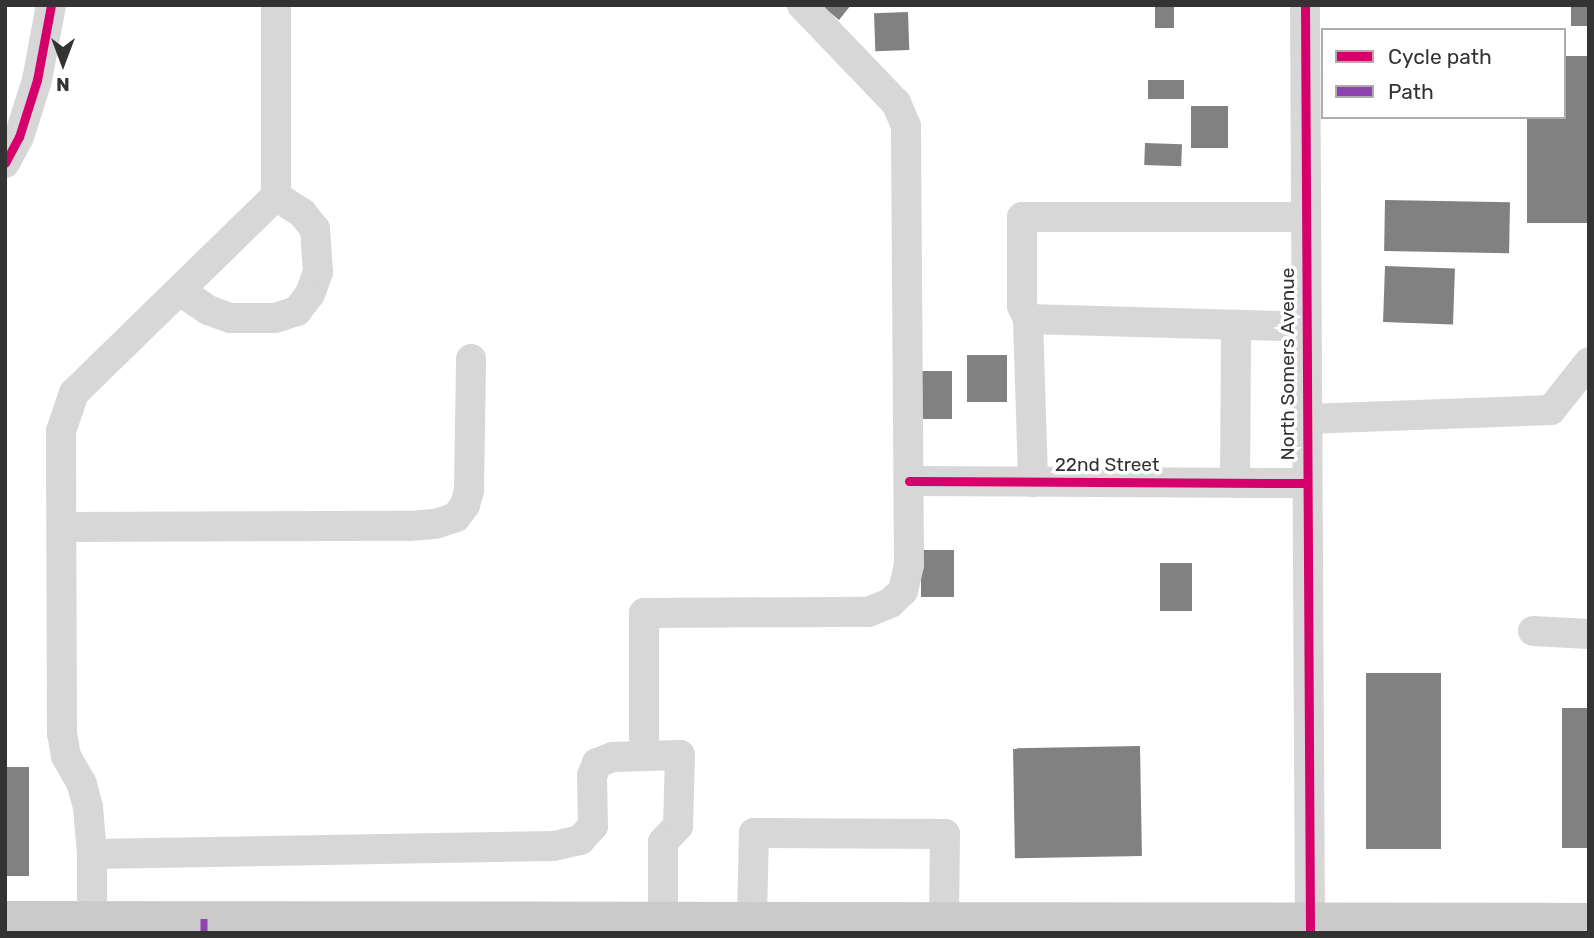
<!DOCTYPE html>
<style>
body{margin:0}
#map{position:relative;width:1594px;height:938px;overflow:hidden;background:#fff;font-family:Rubik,sans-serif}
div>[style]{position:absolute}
.building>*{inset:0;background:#818181;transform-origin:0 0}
.minor>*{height:30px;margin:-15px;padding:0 15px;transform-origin:15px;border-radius:15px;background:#d7d7d7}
.major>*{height:37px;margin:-18.5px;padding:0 18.5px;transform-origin:18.5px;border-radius:18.5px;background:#cacaca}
.quiet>*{height:7px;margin-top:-3.5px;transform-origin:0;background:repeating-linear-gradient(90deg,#8e44ad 0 14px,transparent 0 21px)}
.cycleway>*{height:9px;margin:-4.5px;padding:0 4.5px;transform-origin:4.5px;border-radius:4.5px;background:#d6006c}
span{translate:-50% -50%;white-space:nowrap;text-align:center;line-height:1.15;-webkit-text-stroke:7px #fff;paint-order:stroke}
.street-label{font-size:19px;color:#333}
.frame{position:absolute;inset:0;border:7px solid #333;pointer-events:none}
.legend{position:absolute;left:1321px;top:28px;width:245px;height:91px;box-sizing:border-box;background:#fff;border:2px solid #adadad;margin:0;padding:9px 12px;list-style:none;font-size:21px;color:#333}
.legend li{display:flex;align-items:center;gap:14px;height:35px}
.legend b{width:35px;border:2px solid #adadad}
.north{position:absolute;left:28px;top:28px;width:70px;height:70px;-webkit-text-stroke:5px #fff;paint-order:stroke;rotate:180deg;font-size:19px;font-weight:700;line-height:28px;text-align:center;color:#333}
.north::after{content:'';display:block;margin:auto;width:24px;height:32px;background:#333;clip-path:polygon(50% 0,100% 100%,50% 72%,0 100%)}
</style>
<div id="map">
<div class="building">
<div style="clip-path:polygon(821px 5px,851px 5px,839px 20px)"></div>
<div style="left:1155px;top:5px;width:19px;height:23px"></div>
<div style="left:1571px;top:5px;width:18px;height:21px"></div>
<div style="left:908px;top:12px;width:38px;height:34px;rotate:88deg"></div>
<div style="clip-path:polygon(1564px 56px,1589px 56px,1589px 223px,1527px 223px,1527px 117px,1564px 117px)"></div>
<div style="left:1148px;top:80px;width:36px;height:19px"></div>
<div style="left:1191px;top:106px;width:37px;height:42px"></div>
<div style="left:1145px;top:143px;width:37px;height:22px;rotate:2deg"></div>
<div style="left:1385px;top:200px;width:125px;height:51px;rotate:1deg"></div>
<div style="left:1385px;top:266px;width:70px;height:56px;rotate:2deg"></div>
<div style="left:967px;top:355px;width:40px;height:47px"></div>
<div style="left:922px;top:371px;width:30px;height:48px"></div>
<div style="left:921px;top:550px;width:33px;height:47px"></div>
<div style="left:1160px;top:563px;width:32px;height:48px"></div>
<div style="left:1366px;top:673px;width:75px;height:176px"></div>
<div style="left:1562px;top:708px;width:27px;height:140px"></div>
<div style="left:1140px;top:746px;width:110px;height:127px;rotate:89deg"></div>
<div style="left:5px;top:767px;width:24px;height:109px"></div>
</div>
<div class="minor">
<div style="left:1305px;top:5px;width:928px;rotate:89.69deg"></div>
<div style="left:5px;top:163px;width:30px;rotate:-62deg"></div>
<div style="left:19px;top:137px;width:60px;rotate:-72.5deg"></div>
<div style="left:37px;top:80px;width:76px;rotate:-79.4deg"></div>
<div style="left:1306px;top:217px;width:284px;rotate:180deg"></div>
<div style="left:1022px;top:217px;width:89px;rotate:90deg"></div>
<div style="left:1022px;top:306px;width:14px;rotate:65deg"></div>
<div style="left:1028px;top:319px;width:278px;rotate:1.6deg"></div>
<div style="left:180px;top:291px;width:34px;rotate:34deg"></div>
<div style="left:208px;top:310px;width:23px;rotate:20deg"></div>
<div style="left:230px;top:318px;width:45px"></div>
<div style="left:275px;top:318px;width:23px;rotate:-18deg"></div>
<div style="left:297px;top:311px;width:21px;rotate:-53deg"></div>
<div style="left:310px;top:294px;width:23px;rotate:-70deg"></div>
<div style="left:318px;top:272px;width:43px;rotate:-94deg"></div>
<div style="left:315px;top:229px;width:21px;rotate:-129deg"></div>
<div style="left:302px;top:213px;width:31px;rotate:-147deg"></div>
<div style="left:1028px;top:319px;width:163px;rotate:88.2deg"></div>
<div style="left:1306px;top:419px;width:245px;rotate:-2.1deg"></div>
<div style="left:1551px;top:410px;width:61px;rotate:-51.6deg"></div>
<div style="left:909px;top:481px;width:397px;rotate:0.3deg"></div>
<div style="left:1235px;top:483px;width:158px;rotate:-89.6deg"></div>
<div style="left:62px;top:527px;width:348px;rotate:-0.2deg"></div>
<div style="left:410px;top:526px;width:25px;rotate:-5deg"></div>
<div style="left:435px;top:524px;width:22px;rotate:-18deg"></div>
<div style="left:456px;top:517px;width:15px;rotate:-53deg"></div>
<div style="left:465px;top:505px;width:16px;rotate:-75deg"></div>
<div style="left:469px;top:490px;width:131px;rotate:-89.1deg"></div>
<div style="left:1533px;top:631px;width:56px;rotate:3.1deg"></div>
<div style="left:644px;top:755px;width:142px;rotate:-90deg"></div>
<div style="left:644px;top:613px;width:224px;rotate:-0.3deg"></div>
<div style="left:868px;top:612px;width:24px;rotate:-22deg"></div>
<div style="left:890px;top:603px;width:18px;rotate:-43deg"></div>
<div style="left:903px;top:591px;width:27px;rotate:-77deg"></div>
<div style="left:909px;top:565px;width:439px;rotate:-90.4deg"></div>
<div style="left:906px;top:126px;width:25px;rotate:-113deg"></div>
<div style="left:896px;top:103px;width:136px;rotate:-133.8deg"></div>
<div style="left:92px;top:854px;width:462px;rotate:-1deg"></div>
<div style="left:554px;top:846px;width:27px;rotate:-13deg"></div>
<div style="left:580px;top:840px;width:19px;rotate:-47deg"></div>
<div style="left:593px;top:826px;width:50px;rotate:-91.1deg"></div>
<div style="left:592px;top:776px;width:14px;rotate:-69deg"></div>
<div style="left:597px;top:763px;width:17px;rotate:-21deg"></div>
<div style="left:613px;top:757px;width:67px;rotate:-1.7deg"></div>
<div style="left:680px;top:755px;width:71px;rotate:91.6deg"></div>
<div style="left:678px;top:826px;width:22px;rotate:133deg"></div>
<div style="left:663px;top:842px;width:77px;rotate:90deg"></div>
<div style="left:92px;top:919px;width:65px;rotate:-90deg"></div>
<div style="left:92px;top:854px;width:47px;rotate:-94.9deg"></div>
<div style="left:88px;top:807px;width:24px;rotate:-105deg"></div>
<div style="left:82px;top:784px;width:32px;rotate:-120deg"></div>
<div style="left:66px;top:756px;width:23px;rotate:-100deg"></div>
<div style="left:62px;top:733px;width:302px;rotate:-90.2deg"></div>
<div style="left:61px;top:431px;width:40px;rotate:-71.1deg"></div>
<div style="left:74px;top:393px;width:282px;rotate:-44.3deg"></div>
<div style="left:276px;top:196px;width:191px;rotate:-90deg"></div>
<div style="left:752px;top:919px;width:86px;rotate:-88.7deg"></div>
<div style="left:754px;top:833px;width:191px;rotate:0.3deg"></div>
<div style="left:945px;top:834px;width:87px;rotate:90.7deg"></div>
</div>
<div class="major">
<div style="left:5px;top:919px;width:1584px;rotate:0.07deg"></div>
</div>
<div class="quiet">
<div style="left:204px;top:918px;width:15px;rotate:90deg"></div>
</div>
<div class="cycleway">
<div style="left:1305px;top:5px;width:928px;rotate:89.69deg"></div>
<div style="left:5px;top:163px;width:30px;rotate:-62deg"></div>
<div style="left:19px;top:137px;width:60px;rotate:-72.5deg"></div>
<div style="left:37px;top:80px;width:76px;rotate:-79.4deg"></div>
<div style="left:909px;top:481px;width:397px;rotate:0.3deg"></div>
</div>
<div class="street-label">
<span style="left:1288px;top:364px;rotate:-90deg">North Somers Avenue</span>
<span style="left:1107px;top:465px">22nd Street</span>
</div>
<div class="frame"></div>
<ul class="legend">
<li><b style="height:9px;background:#d6006c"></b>Cycle path</li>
<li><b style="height:9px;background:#8e44ad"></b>Path</li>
</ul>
<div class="north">N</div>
</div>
